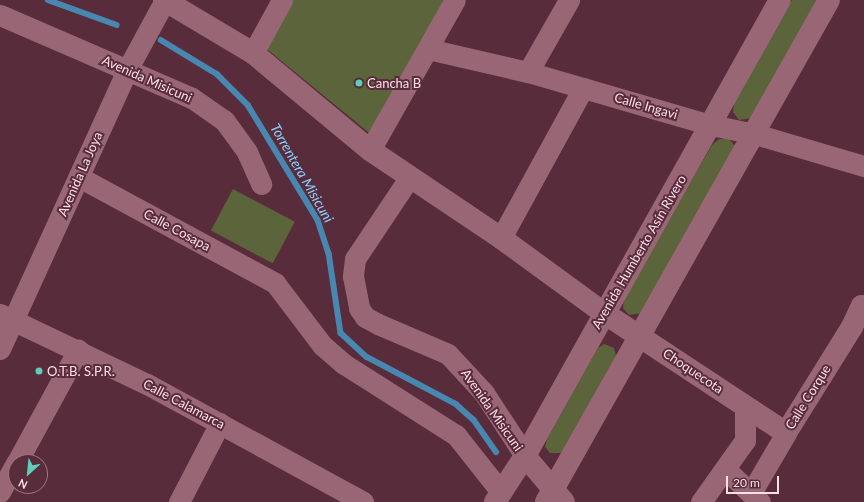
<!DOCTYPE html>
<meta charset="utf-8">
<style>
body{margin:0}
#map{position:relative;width:864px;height:502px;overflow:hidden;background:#592c3c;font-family:Lato,sans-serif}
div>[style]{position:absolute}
.green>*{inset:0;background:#5c643b;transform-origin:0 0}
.stream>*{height:5.5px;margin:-2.75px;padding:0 2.75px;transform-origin:2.75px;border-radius:2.75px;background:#4787b0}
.minor>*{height:21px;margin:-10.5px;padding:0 10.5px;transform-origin:10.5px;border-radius:10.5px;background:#996676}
.tertiary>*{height:22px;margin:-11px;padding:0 11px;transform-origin:11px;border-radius:11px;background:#996676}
.dots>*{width:11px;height:11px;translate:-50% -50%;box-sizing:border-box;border:2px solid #592c3c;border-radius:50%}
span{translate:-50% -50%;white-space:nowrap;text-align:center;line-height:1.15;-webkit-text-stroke:4px #592c3c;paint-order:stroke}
.street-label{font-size:13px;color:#fddfe8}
.poi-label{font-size:13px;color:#fddfe8}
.left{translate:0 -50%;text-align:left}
.water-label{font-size:14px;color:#89d0ff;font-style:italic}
.north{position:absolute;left:8px;top:454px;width:40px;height:40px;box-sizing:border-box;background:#592c3c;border:1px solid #9b7481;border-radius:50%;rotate:207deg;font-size:11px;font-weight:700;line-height:16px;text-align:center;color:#fddfe8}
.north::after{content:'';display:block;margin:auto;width:14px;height:18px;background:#5eceb8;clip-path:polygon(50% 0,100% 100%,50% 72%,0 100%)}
.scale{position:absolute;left:726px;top:476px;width:53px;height:18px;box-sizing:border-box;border:2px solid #fddfe8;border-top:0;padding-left:5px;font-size:12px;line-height:14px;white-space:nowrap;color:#fddfe8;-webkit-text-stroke:3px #592c3c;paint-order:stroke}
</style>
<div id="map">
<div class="green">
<div style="clip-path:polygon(289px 0,449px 0,373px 136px,263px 46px)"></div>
<div style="clip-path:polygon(792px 0,820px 0,753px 118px,739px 120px,733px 112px,734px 103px)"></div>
<div style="clip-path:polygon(719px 139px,729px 139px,735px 146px,643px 313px,629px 315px,623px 308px,624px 298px,712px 145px)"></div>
<div style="left:233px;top:189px;width:70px;height:47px;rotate:28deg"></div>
<div style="clip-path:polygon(604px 344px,614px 348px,616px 356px,562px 453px,550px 453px,545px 447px,547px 439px,598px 348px)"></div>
</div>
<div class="stream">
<div style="left:48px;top:0;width:73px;rotate:19.9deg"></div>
<div style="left:161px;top:40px;width:66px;rotate:31.3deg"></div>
<div style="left:217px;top:74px;width:44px;rotate:45deg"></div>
<div style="left:248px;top:105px;width:135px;rotate:58.7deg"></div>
<div style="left:318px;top:220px;width:35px;rotate:72deg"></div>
<div style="left:329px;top:253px;width:81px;rotate:81.5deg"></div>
<div style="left:341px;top:333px;width:35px;rotate:43deg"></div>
<div style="left:367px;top:357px;width:101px;rotate:27.8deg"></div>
<div style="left:456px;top:404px;width:24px;rotate:42deg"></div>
<div style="left:474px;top:420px;width:39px;rotate:55deg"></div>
</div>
<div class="minor">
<div style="left:0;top:15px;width:209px;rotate:23.4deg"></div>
<div style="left:192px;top:98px;width:39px;rotate:35deg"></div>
<div style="left:224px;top:120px;width:39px;rotate:54deg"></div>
<div style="left:247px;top:152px;width:35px;rotate:66deg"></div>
<div style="left:428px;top:49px;width:103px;rotate:13deg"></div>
<div style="left:528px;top:72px;width:191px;rotate:16.2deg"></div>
<div style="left:711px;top:125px;width:45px;rotate:11.6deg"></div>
<div style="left:755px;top:134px;width:114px;rotate:16.4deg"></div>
<div style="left:253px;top:53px;width:60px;rotate:-61.3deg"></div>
<div style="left:528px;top:72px;width:83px;rotate:-60.3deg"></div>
<div style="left:370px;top:150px;width:172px;rotate:-60.5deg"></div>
<div style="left:79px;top:177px;width:223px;rotate:28.4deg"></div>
<div style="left:275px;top:283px;width:78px;rotate:52.8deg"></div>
<div style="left:322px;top:345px;width:29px;rotate:41deg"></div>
<div style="left:344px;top:364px;width:133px;rotate:32.4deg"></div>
<div style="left:456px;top:435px;width:73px;rotate:51.7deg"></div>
<div style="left:409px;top:178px;width:97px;rotate:123.7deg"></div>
<div style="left:355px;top:259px;width:17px;rotate:97deg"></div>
<div style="left:353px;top:276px;width:33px;rotate:79deg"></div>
<div style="left:359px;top:308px;width:11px;rotate:56deg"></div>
<div style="left:365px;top:317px;width:15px;rotate:28deg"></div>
<div style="left:378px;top:324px;width:76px;rotate:23.2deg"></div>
<div style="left:448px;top:354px;width:53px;rotate:47.3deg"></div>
<div style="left:484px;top:393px;width:75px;rotate:56.9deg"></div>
<div style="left:501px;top:238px;width:171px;rotate:-61.3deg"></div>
<div style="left:0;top:314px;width:163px;rotate:25.5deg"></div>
<div style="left:147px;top:384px;width:246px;rotate:28.6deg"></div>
<div style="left:0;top:349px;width:307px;rotate:-65.5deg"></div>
<div style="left:127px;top:70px;width:80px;rotate:-61.5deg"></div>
<div style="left:17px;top:462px;width:128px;rotate:-61.4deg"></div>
<div style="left:725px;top:469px;width:48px;rotate:43.3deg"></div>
<div style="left:0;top:492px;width:33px;rotate:-61deg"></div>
<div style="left:751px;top:493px;width:69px;rotate:-59.7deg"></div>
<div style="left:179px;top:502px;width:89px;rotate:-62.6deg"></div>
<div style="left:701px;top:502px;width:76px;rotate:-54.6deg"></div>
<div style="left:745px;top:440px;width:34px;rotate:-90deg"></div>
</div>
<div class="tertiary">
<div style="left:164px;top:0;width:104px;rotate:30.8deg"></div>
<div style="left:253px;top:53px;width:152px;rotate:39.7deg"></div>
<div style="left:370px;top:150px;width:158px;rotate:33.9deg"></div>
<div style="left:501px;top:238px;width:127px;rotate:36.1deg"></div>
<div style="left:604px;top:313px;width:218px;rotate:33.4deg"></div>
<div style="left:786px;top:433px;width:125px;rotate:-58.1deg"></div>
<div style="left:852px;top:327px;width:23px;rotate:-65deg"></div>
<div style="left:862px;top:306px;width:2px;rotate:27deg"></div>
<div style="left:525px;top:456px;width:60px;rotate:49.7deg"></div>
<div style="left:495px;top:502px;width:55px;rotate:-56.9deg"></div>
<div style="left:525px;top:456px;width:522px;rotate:-60.79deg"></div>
<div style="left:546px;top:502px;width:576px;rotate:-60.59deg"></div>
</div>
<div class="dots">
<div style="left:359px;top:83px;background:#5eceb8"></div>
<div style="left:39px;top:371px;background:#5eceb8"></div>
</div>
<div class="street-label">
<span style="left:147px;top:79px;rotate:24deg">Avenida Misicuni</span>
<span style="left:646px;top:106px;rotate:16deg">Calle Ingavi</span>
<span style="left:80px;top:174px;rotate:-66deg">Avenida La Joya</span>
<span style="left:177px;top:230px;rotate:28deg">Calle Cosapa</span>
<span style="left:639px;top:252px;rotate:-60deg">Avenida Humberto Asín Rivero</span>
<span style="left:693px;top:371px;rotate:34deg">Choquecota</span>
<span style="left:808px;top:397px;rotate:-58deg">Calle Corque</span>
<span style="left:184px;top:404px;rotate:28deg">Calle Calamarca</span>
<span style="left:492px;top:410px;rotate:55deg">Avenida Misicuni</span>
</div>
<div class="poi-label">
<span class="left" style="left:367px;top:83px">Cancha B</span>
<span class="left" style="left:47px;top:371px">O.T.B. S.P.R.</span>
</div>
<div class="water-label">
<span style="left:302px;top:173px;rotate:60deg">Torrentera Misicuni</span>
</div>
<div class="north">N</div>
<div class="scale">20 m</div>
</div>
